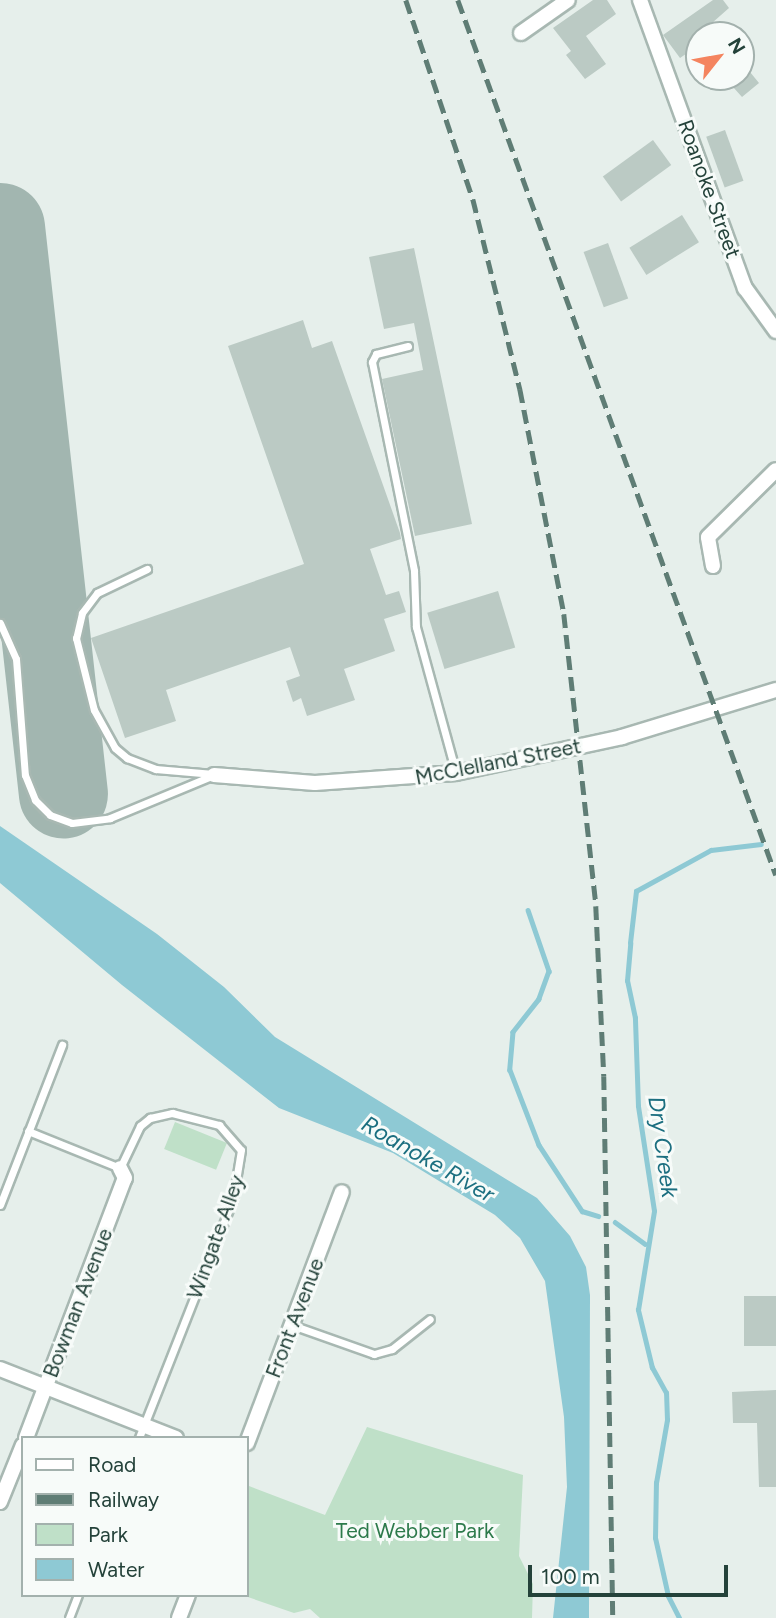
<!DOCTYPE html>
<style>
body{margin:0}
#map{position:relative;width:776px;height:1618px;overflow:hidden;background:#e6efeb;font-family:Figtree,sans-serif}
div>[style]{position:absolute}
.green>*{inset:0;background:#bfe0c8;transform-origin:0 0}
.water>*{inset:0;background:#8ec9d4}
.stream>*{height:4.5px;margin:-2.25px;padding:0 2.25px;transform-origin:2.25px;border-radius:2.25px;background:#8ec9d4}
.runway>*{height:89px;margin:-44.5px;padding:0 44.5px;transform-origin:44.5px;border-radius:44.5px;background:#a2b6b0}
.building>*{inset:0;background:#bbcac4;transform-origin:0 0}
.roads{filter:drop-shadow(2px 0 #a8b8b2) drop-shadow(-2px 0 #a8b8b2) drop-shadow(0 2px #a8b8b2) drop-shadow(0 -2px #a8b8b2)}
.service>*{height:7px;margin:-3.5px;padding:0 3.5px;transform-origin:3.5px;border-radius:3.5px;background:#fff}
.minor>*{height:14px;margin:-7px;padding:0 7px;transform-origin:7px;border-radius:7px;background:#fff}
.rail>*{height:4.5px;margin-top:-2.25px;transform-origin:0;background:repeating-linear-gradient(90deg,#5f7d75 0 14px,transparent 0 21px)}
span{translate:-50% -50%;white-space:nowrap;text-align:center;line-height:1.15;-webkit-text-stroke:6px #f7fbf9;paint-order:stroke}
.street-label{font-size:21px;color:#24423a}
.park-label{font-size:21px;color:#2d7a4b}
.water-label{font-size:23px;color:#1c6f80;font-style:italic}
.legend{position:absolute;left:21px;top:1436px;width:228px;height:161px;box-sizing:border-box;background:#f7fbf9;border:2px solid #a3b1ad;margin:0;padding:9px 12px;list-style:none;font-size:21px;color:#24423a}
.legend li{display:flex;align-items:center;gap:14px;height:35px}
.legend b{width:35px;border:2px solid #a3b1ad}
.north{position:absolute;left:685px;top:21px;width:70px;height:70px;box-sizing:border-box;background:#f7fbf9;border:2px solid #a3b1ad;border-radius:50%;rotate:59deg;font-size:19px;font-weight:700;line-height:28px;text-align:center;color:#24423a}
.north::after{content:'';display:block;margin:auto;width:24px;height:32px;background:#f4845f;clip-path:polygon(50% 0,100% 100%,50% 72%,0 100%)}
.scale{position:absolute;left:528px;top:1565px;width:200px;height:32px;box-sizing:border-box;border:4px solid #24423a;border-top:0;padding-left:9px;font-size:21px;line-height:24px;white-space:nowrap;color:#24423a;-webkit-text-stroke:5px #f7fbf9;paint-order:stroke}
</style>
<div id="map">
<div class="green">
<div style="left:175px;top:1122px;width:56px;height:29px;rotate:22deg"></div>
<div style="clip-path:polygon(367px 1427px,523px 1475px,519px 1556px,533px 1584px,532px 1618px,320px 1618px,310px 1609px,294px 1613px,242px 1595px,247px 1595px,249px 1486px,325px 1515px)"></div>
</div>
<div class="water">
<div style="clip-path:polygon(0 826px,157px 934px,224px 987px,275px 1037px,537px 1198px,570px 1236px,586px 1267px,590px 1295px,589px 1618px,553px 1618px,567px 1487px,564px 1417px,545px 1281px,520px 1238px,495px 1215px,393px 1153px,279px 1108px,122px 985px,0 883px)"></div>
</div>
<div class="stream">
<div style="left:528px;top:910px;width:65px;rotate:71deg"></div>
<div style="left:549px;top:971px;width:30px;rotate:110deg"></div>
<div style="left:539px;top:999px;width:42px;rotate:128.2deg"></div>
<div style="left:513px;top:1032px;width:38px;rotate:95deg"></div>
<div style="left:510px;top:1070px;width:80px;rotate:68.9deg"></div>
<div style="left:539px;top:1145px;width:79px;rotate:56.9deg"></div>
<div style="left:582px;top:1211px;width:17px;rotate:17deg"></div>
<div style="left:615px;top:1222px;width:37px;rotate:36deg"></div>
<div style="left:679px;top:1618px;width:25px;rotate:-117deg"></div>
<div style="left:668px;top:1596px;width:59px;rotate:-102.6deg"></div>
<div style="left:655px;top:1538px;width:55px;rotate:-89deg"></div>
<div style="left:656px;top:1483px;width:64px;rotate:-80.1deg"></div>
<div style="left:667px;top:1420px;width:27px;rotate:-92deg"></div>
<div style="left:666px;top:1393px;width:29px;rotate:-119deg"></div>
<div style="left:652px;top:1368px;width:60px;rotate:-103.6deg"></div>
<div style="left:638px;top:1310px;width:100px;rotate:-80.8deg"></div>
<div style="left:654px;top:1211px;width:106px;rotate:-98.7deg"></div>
<div style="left:638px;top:1106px;width:88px;rotate:-92deg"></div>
<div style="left:635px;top:1018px;width:38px;rotate:-102deg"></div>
<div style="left:627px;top:981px;width:38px;rotate:-85deg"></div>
<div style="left:630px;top:943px;width:52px;rotate:-83.4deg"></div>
<div style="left:636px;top:891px;width:85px;rotate:-28.7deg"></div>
<div style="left:711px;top:850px;width:50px;rotate:-6.8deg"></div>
</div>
<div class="runway">
<div style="left:0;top:227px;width:570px;rotate:83.66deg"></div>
</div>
<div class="building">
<div style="clip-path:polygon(593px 0,607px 0,616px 14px,586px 36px,606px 64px,585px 79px,566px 55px,571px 51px,553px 28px)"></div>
<div style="clip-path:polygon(713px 0,723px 0,729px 8px,712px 23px,717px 35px,699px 35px,699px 45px,680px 58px,663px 35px)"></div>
<div style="clip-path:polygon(741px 61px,759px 83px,742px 97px,724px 77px,741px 77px)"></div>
<div style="left:725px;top:130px;width:54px;height:20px;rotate:70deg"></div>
<div style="left:653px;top:140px;width:31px;height:62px;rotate:54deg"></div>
<div style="left:682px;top:215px;width:32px;height:62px;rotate:58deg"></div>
<div style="left:608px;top:243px;width:59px;height:26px;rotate:70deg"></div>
<div style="clip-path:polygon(414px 248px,472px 524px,415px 536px,382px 379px,423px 370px,414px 323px,384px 329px,369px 257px)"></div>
<div style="clip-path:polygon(303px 320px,312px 348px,332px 341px,400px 533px,401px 539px,370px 549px,386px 595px,399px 591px,406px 612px,384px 619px,395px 651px,344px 669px,355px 700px,307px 716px,301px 698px,293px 702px,286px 681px,300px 676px,290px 647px,166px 690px,176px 721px,125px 738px,91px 638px,304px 564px,228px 346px)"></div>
<div style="left:498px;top:591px;width:59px;height:74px;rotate:73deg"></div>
<div style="left:744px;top:1296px;width:32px;height:50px"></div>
<div style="clip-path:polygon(776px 1390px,776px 1487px,759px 1487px,757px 1423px,733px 1423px,732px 1392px)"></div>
</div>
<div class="roads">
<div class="service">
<div style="left:408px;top:346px;width:33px;rotate:166deg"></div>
<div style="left:376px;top:354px;width:9px;rotate:117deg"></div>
<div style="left:372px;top:362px;width:213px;rotate:78.6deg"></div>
<div style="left:414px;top:571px;width:56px;rotate:88deg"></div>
<div style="left:416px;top:627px;width:151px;rotate:74.7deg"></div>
<div style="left:147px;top:569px;width:55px;rotate:154.4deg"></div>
<div style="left:97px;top:593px;width:25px;rotate:127deg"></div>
<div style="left:82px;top:613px;width:26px;rotate:103deg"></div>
<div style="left:76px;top:638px;width:74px;rotate:76deg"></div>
<div style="left:94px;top:710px;width:43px;rotate:61.1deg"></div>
<div style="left:115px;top:748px;width:16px;rotate:40deg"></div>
<div style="left:127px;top:758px;width:31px;rotate:21deg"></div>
<div style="left:156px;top:769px;width:57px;rotate:5deg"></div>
<div style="left:0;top:623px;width:39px;rotate:66deg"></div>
<div style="left:16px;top:659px;width:116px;rotate:85.6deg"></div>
<div style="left:25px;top:775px;width:27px;rotate:68deg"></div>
<div style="left:35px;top:800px;width:21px;rotate:45deg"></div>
<div style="left:50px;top:815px;width:23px;rotate:20deg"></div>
<div style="left:72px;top:823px;width:38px;rotate:-7deg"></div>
<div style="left:110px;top:818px;width:113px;rotate:-22.5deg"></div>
<div style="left:28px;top:1131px;width:99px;rotate:21.9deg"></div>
<div style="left:120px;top:1168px;width:47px;rotate:-64.5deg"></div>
<div style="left:140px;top:1126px;width:13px;rotate:-39deg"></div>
<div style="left:150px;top:1118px;width:23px;rotate:-13deg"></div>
<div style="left:172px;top:1113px;width:49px;rotate:14.3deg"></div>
<div style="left:219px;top:1125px;width:33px;rotate:49deg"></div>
<div style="left:241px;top:1150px;width:50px;rotate:99.3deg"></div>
<div style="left:233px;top:1199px;width:257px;rotate:111.5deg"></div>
<div style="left:0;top:1205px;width:172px;rotate:-68.8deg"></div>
<div style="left:292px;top:1325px;width:87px;rotate:19.5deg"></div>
<div style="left:374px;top:1354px;width:19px;rotate:-16deg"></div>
<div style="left:392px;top:1349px;width:48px;rotate:-38.3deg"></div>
<div style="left:69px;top:1618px;width:25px;rotate:-69deg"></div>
</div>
<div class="minor">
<div style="left:640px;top:0;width:307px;rotate:70deg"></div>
<div style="left:745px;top:288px;width:53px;rotate:54.2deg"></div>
<div style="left:521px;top:33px;width:57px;rotate:-35.1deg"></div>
<div style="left:713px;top:566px;width:29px;rotate:-100deg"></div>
<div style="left:708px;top:537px;width:95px;rotate:-44.6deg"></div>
<div style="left:214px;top:775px;width:101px;rotate:4.5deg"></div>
<div style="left:315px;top:783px;width:141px;rotate:-4.1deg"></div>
<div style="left:456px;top:773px;width:170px;rotate:-12.2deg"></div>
<div style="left:622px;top:737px;width:161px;rotate:-17deg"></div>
<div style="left:0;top:1369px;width:189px;rotate:21.4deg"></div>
<div style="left:26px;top:1438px;width:278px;rotate:-69.2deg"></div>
<div style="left:125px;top:1178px;width:11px;rotate:-117deg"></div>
<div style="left:247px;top:1443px;width:268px;rotate:-69.3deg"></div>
<div style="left:0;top:1502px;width:61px;rotate:-68deg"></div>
<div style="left:179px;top:1618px;width:25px;rotate:-69deg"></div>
</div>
</div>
<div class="rail">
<div style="left:406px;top:0;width:210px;rotate:71.4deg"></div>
<div style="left:473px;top:199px;width:196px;rotate:76.1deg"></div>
<div style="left:520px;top:389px;width:229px;rotate:78.9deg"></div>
<div style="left:564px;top:614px;width:294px;rotate:83.7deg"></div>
<div style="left:596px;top:906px;width:170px;rotate:87.3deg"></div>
<div style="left:604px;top:1076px;width:542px;rotate:89.05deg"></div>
<div style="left:458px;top:0;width:931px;rotate:70.03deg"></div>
</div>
<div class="street-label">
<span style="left:709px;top:189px;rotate:70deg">Roanoke Street</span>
<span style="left:498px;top:762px;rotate:-11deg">McClelland Street</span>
<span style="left:216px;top:1237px;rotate:-70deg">Wingate Alley</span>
<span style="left:78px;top:1303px;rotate:-69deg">Bowman Avenue</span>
<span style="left:295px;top:1318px;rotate:-69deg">Front Avenue</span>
</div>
<div class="park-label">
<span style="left:415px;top:1531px">Ted Webber Park</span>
</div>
<div class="water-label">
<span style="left:663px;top:1147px;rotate:82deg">Dry Creek</span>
<span style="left:428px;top:1159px;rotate:30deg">Roanoke River</span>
</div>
<ul class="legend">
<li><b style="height:9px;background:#fff"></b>Road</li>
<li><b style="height:9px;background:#5f7d75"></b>Railway</li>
<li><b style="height:19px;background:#bfe0c8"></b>Park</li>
<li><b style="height:19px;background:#8ec9d4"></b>Water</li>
</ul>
<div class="north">N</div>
<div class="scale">100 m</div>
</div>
